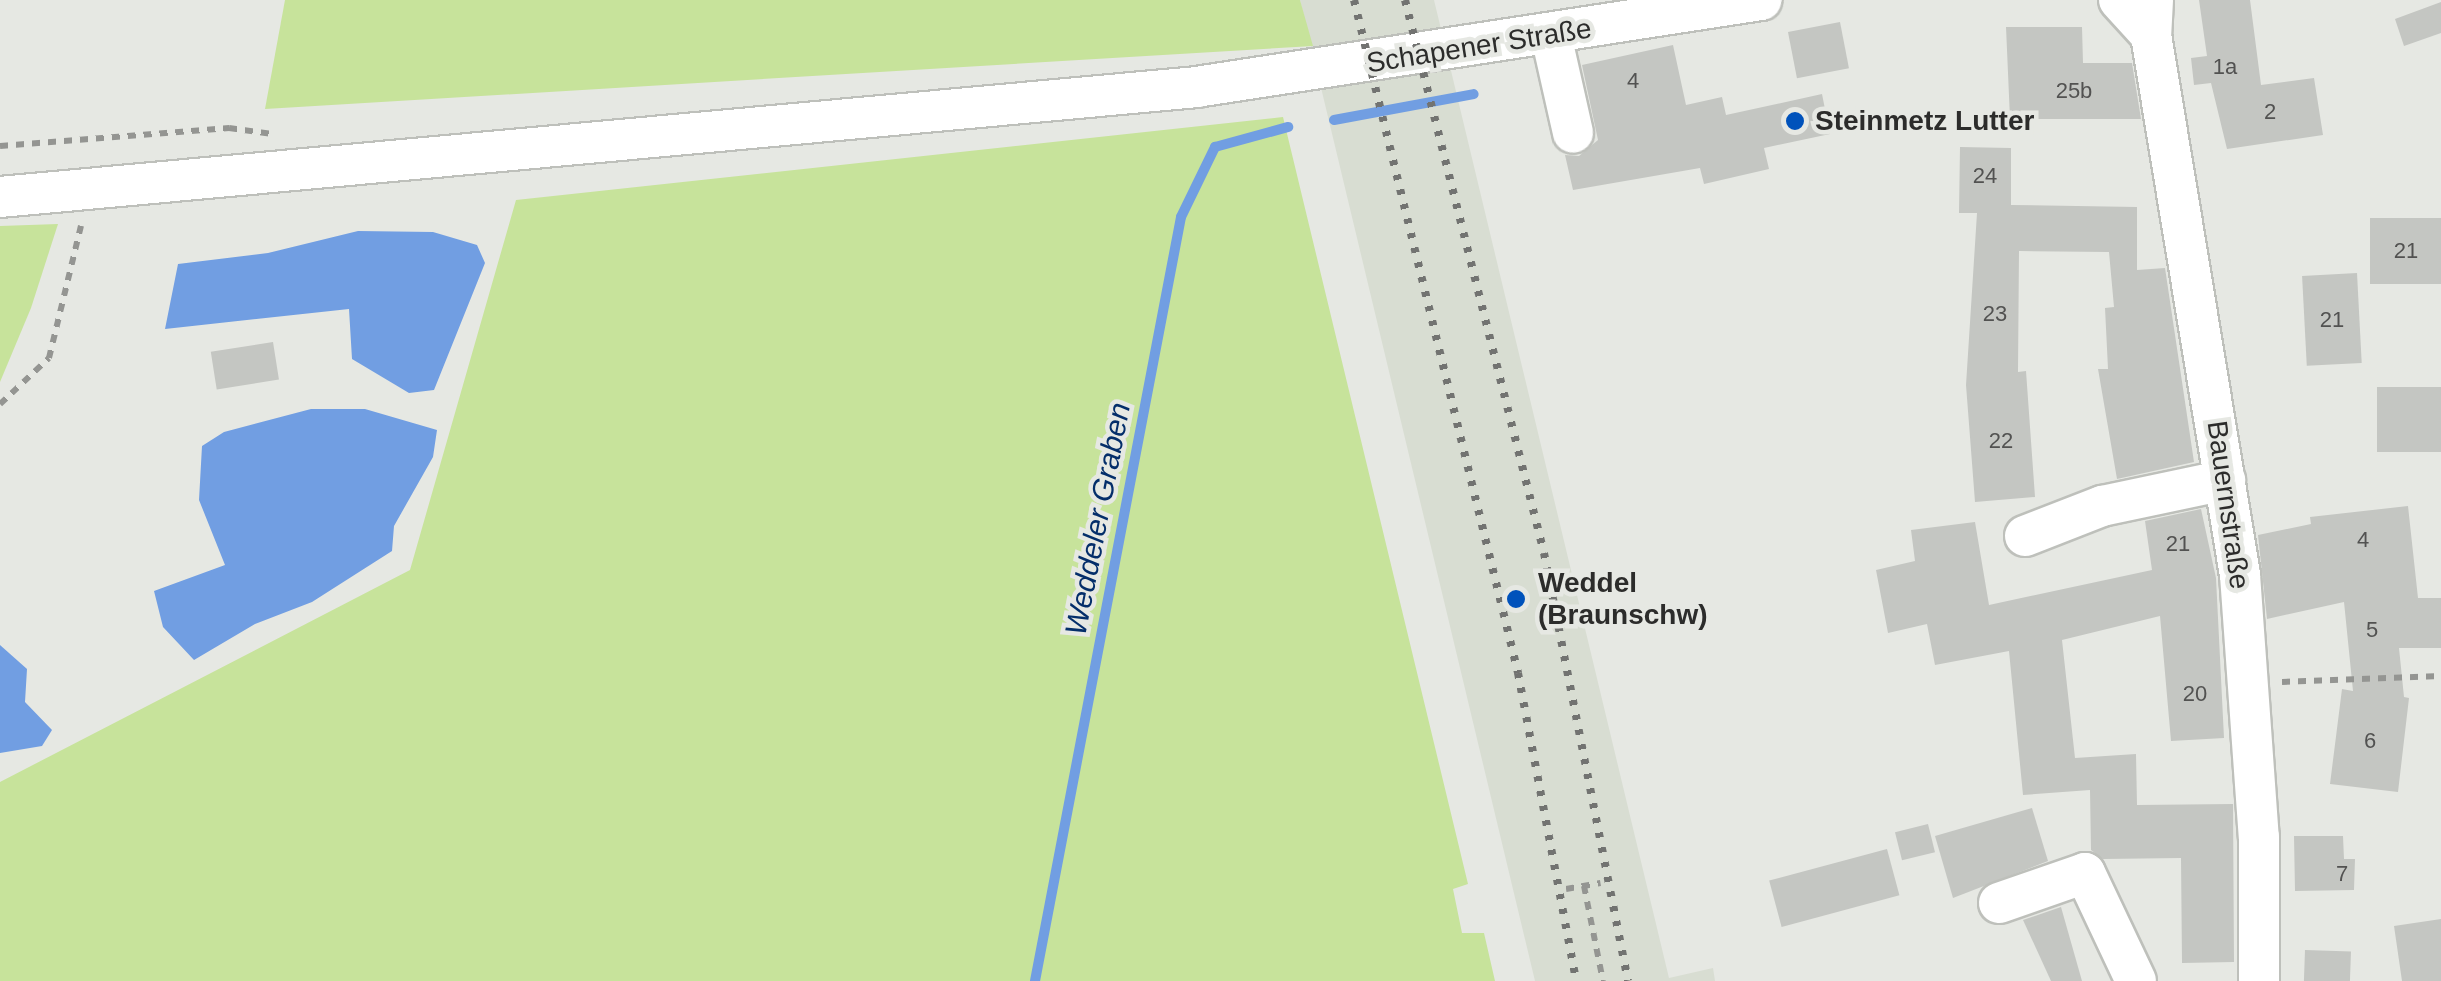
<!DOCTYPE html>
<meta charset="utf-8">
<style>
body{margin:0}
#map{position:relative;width:2441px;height:981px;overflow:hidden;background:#e6e8e3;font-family:Arial,sans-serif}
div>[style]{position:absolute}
.built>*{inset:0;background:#d8ddd2}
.green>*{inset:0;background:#c7e39b}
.water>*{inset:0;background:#719ee2}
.stream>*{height:10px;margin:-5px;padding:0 5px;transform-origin:5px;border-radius:5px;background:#719ee2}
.building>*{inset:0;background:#c4c6c2;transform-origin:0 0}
.path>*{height:6px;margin-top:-3px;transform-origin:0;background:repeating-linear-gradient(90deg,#949592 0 8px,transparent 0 16px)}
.roads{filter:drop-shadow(2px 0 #bec0bb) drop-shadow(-2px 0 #bec0bb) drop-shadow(0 2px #bec0bb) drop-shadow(0 -2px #bec0bb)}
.minor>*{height:40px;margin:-20px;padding:0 20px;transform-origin:20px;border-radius:20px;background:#fff}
.rail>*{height:8px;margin-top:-4px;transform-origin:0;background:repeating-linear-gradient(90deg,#727371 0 5px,transparent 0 15px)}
.dots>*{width:28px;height:28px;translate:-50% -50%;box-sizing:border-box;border:5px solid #e6e8e3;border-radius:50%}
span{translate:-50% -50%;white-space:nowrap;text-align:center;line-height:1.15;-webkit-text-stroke:9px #e6e8e3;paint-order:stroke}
.number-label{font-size:22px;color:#525251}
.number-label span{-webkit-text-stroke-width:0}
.street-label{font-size:28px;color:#2c2c2b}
.poi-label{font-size:28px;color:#2c2c2b;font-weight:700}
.left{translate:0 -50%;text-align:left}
.water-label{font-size:30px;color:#042e6a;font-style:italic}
</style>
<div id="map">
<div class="built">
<div style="clip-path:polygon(1300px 0,1434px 0,1669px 978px,1713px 968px,1715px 981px,1535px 981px)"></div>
</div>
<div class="green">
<div style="clip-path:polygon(285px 0,1300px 0,1313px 46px,265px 109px)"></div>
<div style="clip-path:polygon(1283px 117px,1468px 884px,1453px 889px,1462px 933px,1484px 933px,1495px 981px,0 981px,0 782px,410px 570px,516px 200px)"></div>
<div style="clip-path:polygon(58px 224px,31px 308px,0 382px,0 226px)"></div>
</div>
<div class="water">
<div style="clip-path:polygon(358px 231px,433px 232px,477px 245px,485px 263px,434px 390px,409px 393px,352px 359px,349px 309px,165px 329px,178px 264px,268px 253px)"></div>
<div style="clip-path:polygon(311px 409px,365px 409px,437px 430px,433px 457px,394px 526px,392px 551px,312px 602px,255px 624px,194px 660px,163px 627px,154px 591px,225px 565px,199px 500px,202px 446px,224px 432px)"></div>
<div style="clip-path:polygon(0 645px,27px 669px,25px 702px,52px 730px,42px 746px,0 753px)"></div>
</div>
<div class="stream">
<div style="left:1334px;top:120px;width:142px;rotate:-10.5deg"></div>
<div style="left:1035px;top:981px;width:778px;rotate:-79.18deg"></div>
<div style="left:1181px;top:217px;width:78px;rotate:-64.1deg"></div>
<div style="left:1215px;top:147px;width:76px;rotate:-15.3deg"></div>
</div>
<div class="building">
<div style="clip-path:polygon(2199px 0,2250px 0,2261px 85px,2314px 78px,2323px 135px,2227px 149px,2211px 83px,2194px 85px,2191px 58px,2207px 56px)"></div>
<div style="clip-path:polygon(2441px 2px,2441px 33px,2404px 46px,2395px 19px)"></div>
<div style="left:1840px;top:22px;width:47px;height:53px;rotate:79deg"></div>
<div style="clip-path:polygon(2006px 27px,2082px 27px,2083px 63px,2132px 63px,2141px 119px,2010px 119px)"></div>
<div style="clip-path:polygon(1673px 45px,1686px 105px,1722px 97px,1726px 115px,1822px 94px,1830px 134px,1764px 148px,1769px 169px,1704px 184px,1700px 168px,1573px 190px,1565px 155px,1579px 156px,1598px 140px,1582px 65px)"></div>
<div style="clip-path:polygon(1960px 147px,2011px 148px,2011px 205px,2137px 207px,2137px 270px,2165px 268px,2194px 462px,2117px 479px,2098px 369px,2108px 369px,2105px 308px,2114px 307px,2109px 252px,2019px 251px,2018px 372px,2026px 371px,2035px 497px,1975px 502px,1966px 385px,1977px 213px,1959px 213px)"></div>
<div style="left:2370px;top:218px;width:71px;height:66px"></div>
<div style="left:2357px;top:273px;width:90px;height:55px;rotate:87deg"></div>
<div style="left:273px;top:342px;width:38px;height:63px;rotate:81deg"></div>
<div style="left:2441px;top:387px;width:65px;height:64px;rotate:90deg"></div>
<div style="clip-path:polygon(2408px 506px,2418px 598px,2441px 598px,2441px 648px,2399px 648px,2404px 697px,2409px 698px,2398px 792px,2330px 784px,2342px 689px,2353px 691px,2344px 602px,2267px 619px,2258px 535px,2311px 524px,2310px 517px)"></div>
<div style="clip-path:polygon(2201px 509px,2216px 578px,2224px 738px,2171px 741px,2160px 616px,2062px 640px,2075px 758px,2136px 754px,2137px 805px,2233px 804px,2234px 962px,2182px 963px,2181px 858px,2103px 859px,2091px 850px,2090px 790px,2023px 795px,2009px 651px,1935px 665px,1927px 624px,1888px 633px,1876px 570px,1915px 561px,1911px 530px,1975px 522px,1989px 605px,2152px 570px,2145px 521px)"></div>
<div style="clip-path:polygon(2032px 808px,2048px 861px,1953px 898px,1935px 836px)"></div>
<div style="left:1928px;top:824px;width:29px;height:34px;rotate:76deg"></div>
<div style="clip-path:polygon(2294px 836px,2343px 836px,2344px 859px,2355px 859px,2354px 890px,2295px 891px)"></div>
<div style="left:1887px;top:849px;width:48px;height:122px;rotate:75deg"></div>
<div style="clip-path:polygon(2061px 907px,2082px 981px,2051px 981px,2023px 920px)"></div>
<div style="clip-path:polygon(2441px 919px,2441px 981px,2402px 981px,2394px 926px)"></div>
<div style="left:2305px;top:950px;width:46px;height:31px;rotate:2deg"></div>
</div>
<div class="path">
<div style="left:0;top:146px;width:230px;rotate:-4.5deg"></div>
<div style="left:229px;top:128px;width:44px;rotate:7.8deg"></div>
<div style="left:0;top:404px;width:67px;rotate:-43.2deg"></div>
<div style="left:49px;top:358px;width:136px;rotate:-76.4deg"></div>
<div style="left:2282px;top:682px;width:159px;rotate:-2.2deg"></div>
<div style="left:1584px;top:886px;width:97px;rotate:78.7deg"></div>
<div style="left:1566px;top:889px;width:35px;rotate:-10deg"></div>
</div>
<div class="roads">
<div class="minor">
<div style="left:2119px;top:0;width:47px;rotate:47.6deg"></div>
<div style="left:2153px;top:0;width:35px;rotate:93deg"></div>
<div style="left:2151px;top:35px;width:547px;rotate:80.64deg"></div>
<div style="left:2240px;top:575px;width:263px;rotate:85.9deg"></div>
<div style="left:2259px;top:837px;width:144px;rotate:90deg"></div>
<div style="left:1551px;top:35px;width:100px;rotate:77.3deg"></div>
<div style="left:0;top:197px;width:1201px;rotate:-5.25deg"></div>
<div style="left:1196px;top:87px;width:572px;rotate:-8.75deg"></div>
<div style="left:2025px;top:536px;width:83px;rotate:-21.3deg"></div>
<div style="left:2102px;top:506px;width:126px;rotate:-11.9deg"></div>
<div style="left:1999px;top:903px;width:91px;rotate:-19.2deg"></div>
<div style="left:2085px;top:873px;width:119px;rotate:64.7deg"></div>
</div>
</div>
<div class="rail">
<div style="left:1354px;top:0;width:693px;rotate:76.3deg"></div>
<div style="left:1518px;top:673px;width:313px;rotate:79.3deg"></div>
<div style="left:1405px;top:0;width:570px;rotate:75.89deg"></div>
<div style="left:1544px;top:553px;width:436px;rotate:78.9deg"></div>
</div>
<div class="dots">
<div style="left:1795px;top:121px;background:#0052bb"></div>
<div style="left:1516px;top:599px;background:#0052bb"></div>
</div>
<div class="number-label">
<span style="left:2225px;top:67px">1a</span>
<span style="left:1633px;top:81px">4</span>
<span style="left:2074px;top:91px">25b</span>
<span style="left:2270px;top:112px">2</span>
<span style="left:1985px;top:176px">24</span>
<span style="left:2406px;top:251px">21</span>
<span style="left:1995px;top:314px">23</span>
<span style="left:2332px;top:320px">21</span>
<span style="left:2001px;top:441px">22</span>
<span style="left:2363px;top:540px">4</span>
<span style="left:2178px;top:544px">21</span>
<span style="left:2372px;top:630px">5</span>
<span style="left:2195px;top:694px">20</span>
<span style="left:2370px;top:741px">6</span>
<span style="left:2342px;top:874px">7</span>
</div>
<div class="street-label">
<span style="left:1479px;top:46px;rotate:-9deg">Schapener Straße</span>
<span style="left:2228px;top:505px;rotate:82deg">Bauernstraße</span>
</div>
<div class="poi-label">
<span class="left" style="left:1815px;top:121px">Steinmetz Lutter</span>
<span class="left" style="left:1538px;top:599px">Weddel<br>(Braunschw)</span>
</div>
<div class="water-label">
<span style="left:1098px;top:519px;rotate:-79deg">Weddeler Graben</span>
</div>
</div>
